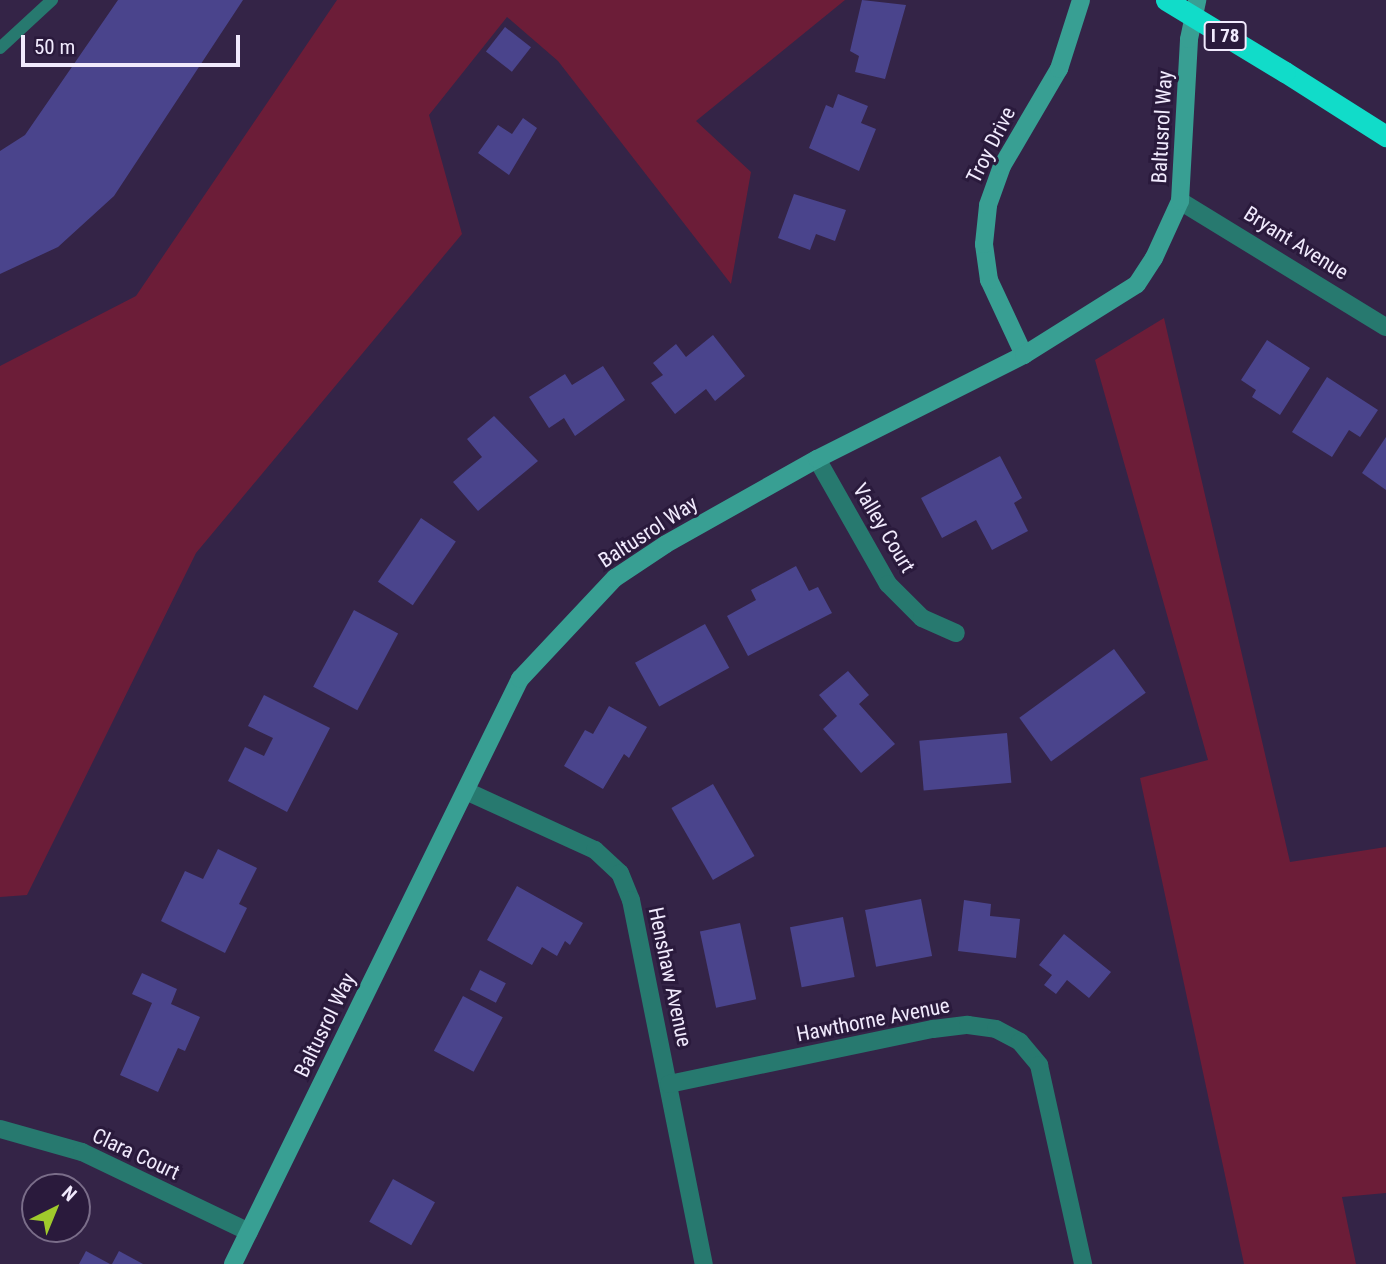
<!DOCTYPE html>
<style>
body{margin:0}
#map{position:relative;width:1386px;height:1264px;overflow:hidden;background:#342447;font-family:"Roboto Condensed",sans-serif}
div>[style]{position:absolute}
.green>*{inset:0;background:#6c1d38}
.building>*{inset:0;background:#4a448c;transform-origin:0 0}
.lane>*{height:12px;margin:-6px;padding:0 6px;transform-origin:6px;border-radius:6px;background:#27796f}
.street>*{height:18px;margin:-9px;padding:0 9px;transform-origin:9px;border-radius:9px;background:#27796f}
.secondary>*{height:18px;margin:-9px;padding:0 9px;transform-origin:9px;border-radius:9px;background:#389f93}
.highway>*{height:21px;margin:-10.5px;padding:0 10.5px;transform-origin:10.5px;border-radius:10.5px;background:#11dcc9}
.highway-bridge>*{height:21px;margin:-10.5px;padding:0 10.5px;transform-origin:10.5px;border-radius:10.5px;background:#11dcc9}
span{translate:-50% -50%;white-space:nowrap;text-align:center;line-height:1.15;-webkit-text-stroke:6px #2a1a3c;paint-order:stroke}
.shield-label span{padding:2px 5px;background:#2a1a3c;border:2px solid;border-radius:5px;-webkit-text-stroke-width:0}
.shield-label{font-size:19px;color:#f1eafd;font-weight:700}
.street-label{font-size:21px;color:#f1eafd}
.north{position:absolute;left:21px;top:1173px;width:70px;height:70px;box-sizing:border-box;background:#2a1a3c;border:2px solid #7a6d89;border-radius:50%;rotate:43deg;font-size:19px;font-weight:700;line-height:28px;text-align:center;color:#f1eafd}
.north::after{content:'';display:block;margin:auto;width:24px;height:32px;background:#a0ca2c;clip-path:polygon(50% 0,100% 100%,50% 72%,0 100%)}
.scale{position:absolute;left:21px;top:35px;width:219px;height:32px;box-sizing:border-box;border:4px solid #f1eafd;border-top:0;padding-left:9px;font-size:21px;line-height:24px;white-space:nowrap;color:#f1eafd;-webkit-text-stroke:5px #2a1a3c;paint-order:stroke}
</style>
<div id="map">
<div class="green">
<div style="clip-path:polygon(337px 0,845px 0,696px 121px,751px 172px,731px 284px,558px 61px,507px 17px,429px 115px,462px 234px,196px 553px,27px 895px,0 897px,0 366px,136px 296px)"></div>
<div style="clip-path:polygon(1164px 318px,1290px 862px,1386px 847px,1386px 1193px,1342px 1197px,1356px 1264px,1244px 1264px,1140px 778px,1208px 760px,1095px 360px)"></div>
</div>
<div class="building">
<div style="clip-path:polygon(118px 0,243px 0,114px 196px,58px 247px,0 274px,0 151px,25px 135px)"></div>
<div style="clip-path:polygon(862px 0,906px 5px,885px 79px,855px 72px,859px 56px,850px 51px)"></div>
<div style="left:505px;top:27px;width:33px;height:31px;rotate:38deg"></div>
<div style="clip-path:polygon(838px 94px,868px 106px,861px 123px,876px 129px,859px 171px,809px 148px,826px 105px,833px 108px)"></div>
<div style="clip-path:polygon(523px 118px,537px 128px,509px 175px,478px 153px,498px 125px,512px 134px)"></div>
<div style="clip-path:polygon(794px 194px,846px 210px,835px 241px,816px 234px,810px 250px,778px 238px)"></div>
<div style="clip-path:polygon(713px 335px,745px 376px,715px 401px,706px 389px,675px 414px,651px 383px,663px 375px,653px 363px,676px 344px,686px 357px)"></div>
<div style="clip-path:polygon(1267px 340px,1310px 368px,1280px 415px,1252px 397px,1256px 390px,1241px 380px)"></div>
<div style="clip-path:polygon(603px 366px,625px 400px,575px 436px,564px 418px,549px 428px,529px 397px,565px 374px,572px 385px)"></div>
<div style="clip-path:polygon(1327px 377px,1378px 410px,1360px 437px,1349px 430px,1332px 457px,1292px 432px)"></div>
<div style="clip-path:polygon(494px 416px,538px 461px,478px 511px,453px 482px,482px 457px,467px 439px)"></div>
<div style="clip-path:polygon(1386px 437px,1386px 490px,1362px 473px)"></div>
<div style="clip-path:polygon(1000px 456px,1022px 498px,1014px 503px,1028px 531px,992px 550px,976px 520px,942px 538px,921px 498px)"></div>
<div style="left:421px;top:518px;width:42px;height:77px;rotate:34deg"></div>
<div style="clip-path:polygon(796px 566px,809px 591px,818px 587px,832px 613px,748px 656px,727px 616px,756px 600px,751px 590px)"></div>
<div style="left:354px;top:610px;width:50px;height:87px;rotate:28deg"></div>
<div style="left:705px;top:624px;width:50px;height:80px;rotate:61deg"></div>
<div style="left:1114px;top:649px;width:54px;height:117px;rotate:54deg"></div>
<div style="clip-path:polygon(848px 671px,869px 695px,859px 704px,895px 744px,861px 773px,823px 729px,837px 716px,819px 695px)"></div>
<div style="clip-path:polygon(264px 695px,330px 728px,287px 812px,228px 781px,245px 747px,264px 756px,273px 738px,248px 726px)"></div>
<div style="clip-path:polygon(609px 706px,647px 727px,629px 758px,624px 754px,603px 789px,564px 766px,585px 730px,593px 734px)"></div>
<div style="left:1007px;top:733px;width:50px;height:88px;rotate:85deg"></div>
<div style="left:713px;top:784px;width:83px;height:48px;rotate:60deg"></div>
<div style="clip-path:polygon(218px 849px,257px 868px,239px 904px,247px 908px,225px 953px,161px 921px,185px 871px,203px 879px)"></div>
<div style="clip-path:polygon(517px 886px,583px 923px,570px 945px,565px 941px,557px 956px,542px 947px,532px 965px,487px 940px)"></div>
<div style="left:921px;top:899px;width:58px;height:57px;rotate:79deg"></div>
<div style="clip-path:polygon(964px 900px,991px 904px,990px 916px,1020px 919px,1016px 958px,958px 951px)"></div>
<div style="left:843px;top:917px;width:61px;height:54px;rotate:79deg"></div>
<div style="left:740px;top:923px;width:78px;height:41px;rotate:78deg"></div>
<div style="clip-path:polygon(1064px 934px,1111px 972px,1089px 998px,1067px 980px,1056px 994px,1044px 985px,1052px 975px,1039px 965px)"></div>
<div style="left:480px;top:970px;width:29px;height:22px;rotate:27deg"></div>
<div style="clip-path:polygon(142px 973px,177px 989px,171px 1004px,200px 1017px,185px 1051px,178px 1048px,158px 1092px,120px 1075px,152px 1003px,132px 994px)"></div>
<div style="left:463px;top:996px;width:45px;height:62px;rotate:28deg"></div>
<div style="left:393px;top:1179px;width:48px;height:49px;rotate:29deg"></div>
<div style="clip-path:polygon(86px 1251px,110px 1264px,79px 1264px)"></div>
<div style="clip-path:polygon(119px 1251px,143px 1264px,112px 1264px)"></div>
</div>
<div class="lane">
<div style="left:0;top:48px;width:71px;rotate:-42.7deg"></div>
</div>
<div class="street">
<div style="left:1180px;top:201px;width:241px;rotate:31.5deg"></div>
<div style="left:817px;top:459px;width:144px;rotate:60.4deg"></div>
<div style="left:888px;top:584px;width:48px;rotate:45deg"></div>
<div style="left:922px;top:618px;width:37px;rotate:24deg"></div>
<div style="left:466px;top:791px;width:142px;rotate:24.6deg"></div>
<div style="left:595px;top:850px;width:34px;rotate:43deg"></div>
<div style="left:620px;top:873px;width:29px;rotate:68deg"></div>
<div style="left:631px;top:900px;width:371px;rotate:78.7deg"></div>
<div style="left:669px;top:1084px;width:270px;rotate:-11.8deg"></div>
<div style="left:933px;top:1029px;width:35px;rotate:-7deg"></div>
<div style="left:968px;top:1025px;width:28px;rotate:8deg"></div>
<div style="left:996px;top:1029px;width:27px;rotate:28deg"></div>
<div style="left:1020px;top:1042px;width:30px;rotate:50deg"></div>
<div style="left:1039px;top:1065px;width:204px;rotate:77.5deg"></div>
<div style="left:0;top:1129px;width:85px;rotate:15.7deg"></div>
<div style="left:82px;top:1152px;width:185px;rotate:25.6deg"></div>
</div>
<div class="secondary">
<div style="left:1024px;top:355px;width:83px;rotate:-115deg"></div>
<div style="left:989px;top:280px;width:36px;rotate:-98deg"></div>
<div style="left:984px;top:244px;width:39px;rotate:-84deg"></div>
<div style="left:988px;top:205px;width:41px;rotate:-70.3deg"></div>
<div style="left:1002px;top:166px;width:113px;rotate:-59.6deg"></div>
<div style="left:1059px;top:69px;width:72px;rotate:-72.3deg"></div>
<div style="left:233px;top:1264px;width:652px;rotate:-63.87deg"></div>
<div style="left:520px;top:679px;width:139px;rotate:-46.8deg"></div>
<div style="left:615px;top:578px;width:61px;rotate:-33.7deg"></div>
<div style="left:666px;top:544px;width:173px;rotate:-29.4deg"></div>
<div style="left:817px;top:459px;width:232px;rotate:-26.7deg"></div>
<div style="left:1024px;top:355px;width:133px;rotate:-32.1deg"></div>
<div style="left:1137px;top:284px;width:31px;rotate:-57deg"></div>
<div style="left:1154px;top:258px;width:63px;rotate:-65.5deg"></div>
<div style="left:1180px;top:201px;width:162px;rotate:-86.8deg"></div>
<div style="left:1189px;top:39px;width:40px;rotate:-78deg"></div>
</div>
<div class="highway">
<div style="left:1285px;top:72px;width:120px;rotate:32.4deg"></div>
</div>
<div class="highway-bridge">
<div style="left:1166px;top:0;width:139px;rotate:31.2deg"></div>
</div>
<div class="shield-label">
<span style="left:1225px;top:36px">I 78</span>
</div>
<div class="street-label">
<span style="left:1162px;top:127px;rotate:-87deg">Baltusrol Way</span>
<span style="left:991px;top:145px;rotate:-63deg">Troy Drive</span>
<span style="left:1296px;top:243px;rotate:32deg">Bryant Avenue</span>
<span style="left:884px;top:528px;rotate:59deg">Valley Court</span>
<span style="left:648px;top:532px;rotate:-33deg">Baltusrol Way</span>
<span style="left:670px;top:977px;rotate:78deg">Henshaw Avenue</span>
<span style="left:873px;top:1020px;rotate:-11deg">Hawthorne Avenue</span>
<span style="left:325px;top:1025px;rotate:-64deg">Baltusrol Way</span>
<span style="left:136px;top:1154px;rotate:25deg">Clara Court</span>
</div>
<div class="north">N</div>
<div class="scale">50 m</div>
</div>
